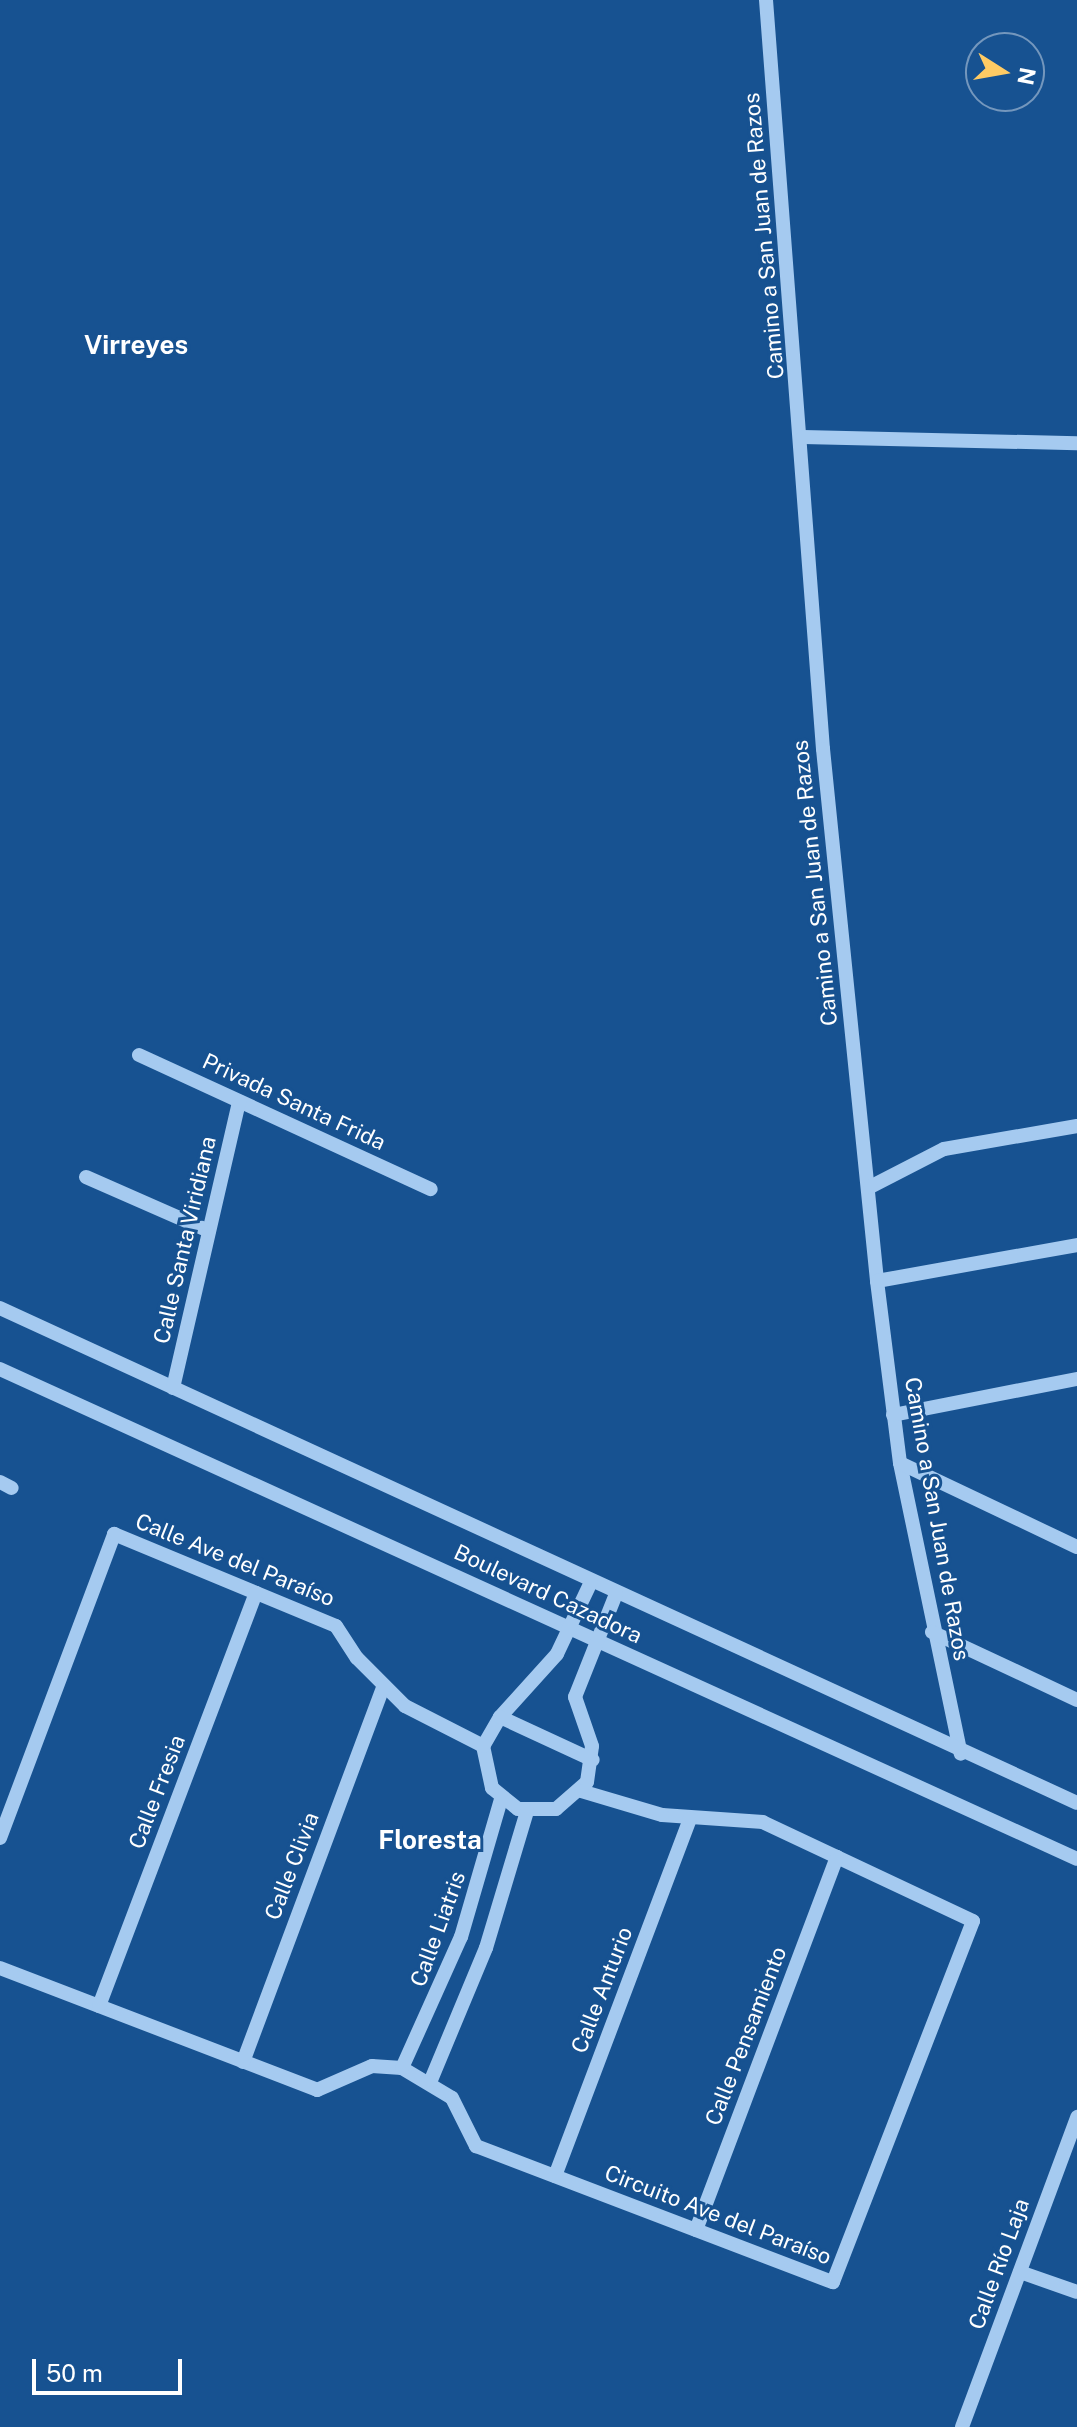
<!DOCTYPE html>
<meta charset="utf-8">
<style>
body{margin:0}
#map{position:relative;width:1077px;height:2427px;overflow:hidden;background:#175291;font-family:"Public Sans",sans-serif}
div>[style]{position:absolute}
.minor>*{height:14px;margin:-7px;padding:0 7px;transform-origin:7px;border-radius:7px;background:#a5caf0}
span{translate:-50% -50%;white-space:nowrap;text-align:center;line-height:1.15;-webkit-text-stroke:6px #175291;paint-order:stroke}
.street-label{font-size:22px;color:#fff}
.quarter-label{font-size:26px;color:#fff;font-weight:700}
.north{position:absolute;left:965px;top:32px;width:80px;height:80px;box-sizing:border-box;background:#175291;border:2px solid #7497bd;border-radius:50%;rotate:101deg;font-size:22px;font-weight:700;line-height:32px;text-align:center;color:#fff}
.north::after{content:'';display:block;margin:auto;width:28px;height:36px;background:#ffcb64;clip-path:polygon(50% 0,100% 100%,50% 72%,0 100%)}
.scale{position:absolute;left:32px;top:2359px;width:150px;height:36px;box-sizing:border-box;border:4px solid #fff;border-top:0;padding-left:10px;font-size:24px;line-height:28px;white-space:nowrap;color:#fff;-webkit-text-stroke:6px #175291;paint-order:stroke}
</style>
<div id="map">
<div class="minor">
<div style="left:766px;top:0;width:751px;rotate:85.65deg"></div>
<div style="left:823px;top:749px;width:535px;rotate:84.2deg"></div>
<div style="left:877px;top:1281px;width:183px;rotate:82.8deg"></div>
<div style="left:900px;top:1463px;width:297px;rotate:78.2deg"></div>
<div style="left:803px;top:437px;width:274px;rotate:1.3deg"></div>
<div style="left:139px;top:1055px;width:321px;rotate:24.7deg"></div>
<div style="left:86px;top:1177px;width:134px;rotate:23.7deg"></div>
<div style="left:870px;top:1187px;width:83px;rotate:-27.2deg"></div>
<div style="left:944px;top:1149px;width:135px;rotate:-9.8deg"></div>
<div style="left:877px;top:1281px;width:203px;rotate:-10.2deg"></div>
<div style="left:0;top:1308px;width:1185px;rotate:24.68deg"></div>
<div style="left:0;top:1369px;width:1183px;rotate:24.46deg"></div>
<div style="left:173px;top:1388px;width:294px;rotate:-77deg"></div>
<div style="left:893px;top:1415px;width:187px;rotate:-11.1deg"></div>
<div style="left:900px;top:1463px;width:196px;rotate:25.4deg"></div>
<div style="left:0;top:1482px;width:13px;rotate:27deg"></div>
<div style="left:591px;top:1582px;width:80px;rotate:115.3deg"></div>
<div style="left:557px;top:1654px;width:85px;rotate:132.1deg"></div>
<div style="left:500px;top:1717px;width:34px;rotate:120deg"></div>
<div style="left:483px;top:1746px;width:43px;rotate:77.9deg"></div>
<div style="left:492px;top:1788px;width:33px;rotate:39deg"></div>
<div style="left:518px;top:1809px;width:38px"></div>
<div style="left:556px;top:1809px;width:41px;rotate:-41.1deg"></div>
<div style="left:587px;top:1782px;width:36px;rotate:-82deg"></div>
<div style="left:592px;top:1746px;width:52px;rotate:-109.1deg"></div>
<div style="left:575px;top:1697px;width:111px;rotate:-68.3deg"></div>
<div style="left:932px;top:1632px;width:160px;rotate:25.1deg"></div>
<div style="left:500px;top:1717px;width:102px;rotate:24.8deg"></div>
<div style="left:0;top:1838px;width:325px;rotate:-69.4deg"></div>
<div style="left:114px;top:1534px;width:240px;rotate:22.5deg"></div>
<div style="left:336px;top:1626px;width:38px;rotate:57deg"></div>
<div style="left:357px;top:1658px;width:68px;rotate:45deg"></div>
<div style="left:405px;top:1706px;width:88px;rotate:27.1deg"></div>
<div style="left:0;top:1968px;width:340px;rotate:21deg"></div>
<div style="left:317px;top:2090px;width:60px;rotate:-23.6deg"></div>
<div style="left:372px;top:2066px;width:30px;rotate:4deg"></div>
<div style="left:402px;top:2068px;width:58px;rotate:31deg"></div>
<div style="left:452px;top:2098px;width:54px;rotate:63.4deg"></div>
<div style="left:476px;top:2146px;width:382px;rotate:20.9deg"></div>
<div style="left:833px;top:2282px;width:387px;rotate:-68.8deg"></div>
<div style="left:973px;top:1921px;width:232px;rotate:-154.8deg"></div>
<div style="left:763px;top:1822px;width:101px;rotate:-176deg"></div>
<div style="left:662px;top:1815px;width:84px;rotate:-163.5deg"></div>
<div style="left:99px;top:2006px;width:442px;rotate:-69.2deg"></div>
<div style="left:243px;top:2062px;width:400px;rotate:-69.5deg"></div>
<div style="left:402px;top:2068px;width:144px;rotate:-65.8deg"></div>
<div style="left:461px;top:1937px;width:144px;rotate:-73.8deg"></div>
<div style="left:431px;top:2080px;width:143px;rotate:-67.4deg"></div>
<div style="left:486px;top:1948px;width:143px;rotate:-73.3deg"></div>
<div style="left:555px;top:2176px;width:382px;rotate:-69.3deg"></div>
<div style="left:696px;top:2230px;width:399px;rotate:-69.3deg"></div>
<div style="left:1020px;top:2272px;width:60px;rotate:19.3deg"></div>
<div style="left:962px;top:2427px;width:331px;rotate:-69.6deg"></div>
</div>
<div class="street-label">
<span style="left:764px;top:236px;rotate:-95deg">Camino a San Juan de Razos</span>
<span style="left:815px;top:883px;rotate:-96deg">Camino a San Juan de Razos</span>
<span style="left:294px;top:1102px;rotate:25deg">Privada Santa Frida</span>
<span style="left:185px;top:1240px;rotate:-77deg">Calle Santa Viridiana</span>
<span style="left:937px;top:1519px;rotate:80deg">Camino a San Juan de Razos</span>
<span style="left:235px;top:1560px;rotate:22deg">Calle Ave del Paraíso</span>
<span style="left:548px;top:1594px;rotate:25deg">Boulevard Cazadora</span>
<span style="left:157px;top:1792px;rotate:-69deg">Calle Fresia</span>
<span style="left:292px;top:1866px;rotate:-69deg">Calle Clivia</span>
<span style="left:438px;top:1929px;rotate:-70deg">Calle Liatris</span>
<span style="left:602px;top:1990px;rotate:-69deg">Calle Anturio</span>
<span style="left:746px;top:2036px;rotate:-69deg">Calle Pensamiento</span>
<span style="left:718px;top:2215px;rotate:21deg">Circuito Ave del Paraíso</span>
<span style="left:999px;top:2264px;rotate:-70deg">Calle Río Laja</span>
</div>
<div class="quarter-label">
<span style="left:136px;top:345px">Virreyes</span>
<span style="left:430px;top:1840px">Floresta</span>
</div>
<div class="north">N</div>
<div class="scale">50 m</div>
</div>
